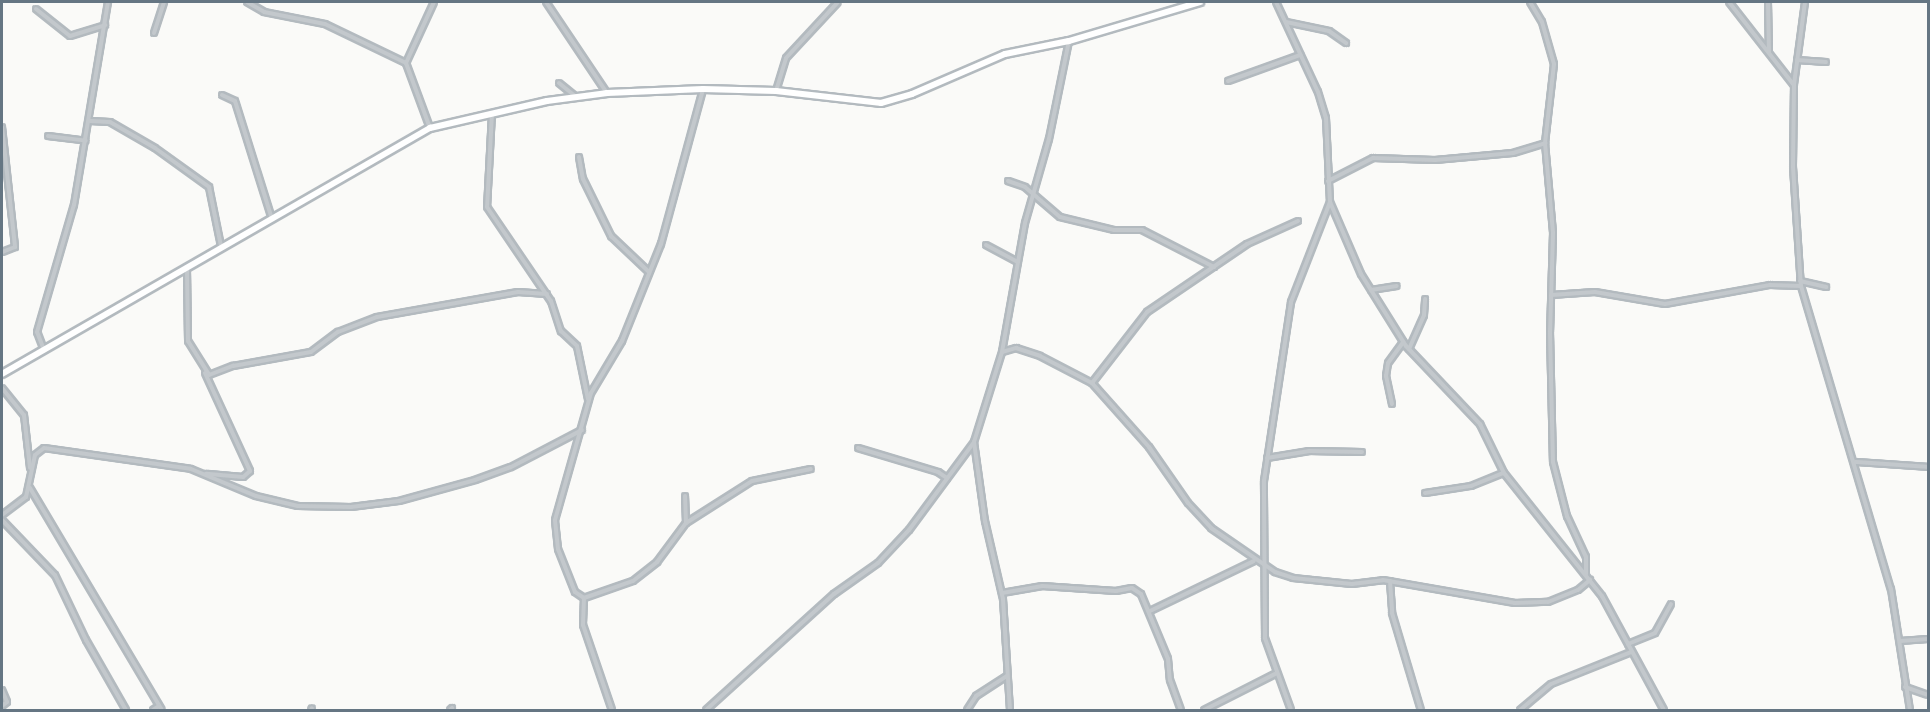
<!DOCTYPE html>
<style>
body{margin:0}
#map{position:relative;width:1930px;height:712px;overflow:hidden;background:#fafaf8;font-family:Arial,sans-serif}
div>[style]{position:absolute}
.roads{filter:drop-shadow(2px 0 #b3babf) drop-shadow(-2px 0 #b3babf) drop-shadow(0 2px #b3babf) drop-shadow(0 -2px #b3babf)}
.street>*{height:4px;margin:-2px;padding:0 2px;transform-origin:2px;border-radius:2px;background:#c3c8cc}
.secondary>*{height:6px;margin:-3px;padding:0 3px;transform-origin:3px;border-radius:3px;background:#fff}
span{translate:-50% -50%;white-space:nowrap;text-align:center;line-height:1.15;-webkit-text-stroke:6px #fff;paint-order:stroke}
.frame{position:absolute;inset:0;border:3px solid #657683;pointer-events:none}
</style>
<div id="map">
<div class="roads">
<div class="street">
<div style="left:247px;top:2px;width:20px;rotate:30deg"></div>
<div style="left:264px;top:12px;width:62px;rotate:11.1deg"></div>
<div style="left:325px;top:24px;width:90px;rotate:25.7deg"></div>
<div style="left:546px;top:2px;width:110px;rotate:56.2deg"></div>
<div style="left:1276px;top:2px;width:99px;rotate:65deg"></div>
<div style="left:1318px;top:92px;width:27px;rotate:73deg"></div>
<div style="left:1326px;top:118px;width:84px;rotate:87.3deg"></div>
<div style="left:1330px;top:202px;width:78px;rotate:66.7deg"></div>
<div style="left:1361px;top:274px;width:85px;rotate:58deg"></div>
<div style="left:1406px;top:346px;width:108px;rotate:46.5deg"></div>
<div style="left:1480px;top:424px;width:55px;rotate:63.9deg"></div>
<div style="left:1504px;top:473px;width:157px;rotate:51.5deg"></div>
<div style="left:1602px;top:596px;width:130px;rotate:61.5deg"></div>
<div style="left:1530px;top:2px;width:23px;rotate:59deg"></div>
<div style="left:1542px;top:22px;width:44px;rotate:74.1deg"></div>
<div style="left:1554px;top:64px;width:80px;rotate:96.5deg"></div>
<div style="left:1545px;top:143px;width:90px;rotate:84.9deg"></div>
<div style="left:1553px;top:233px;width:99px;rotate:91.7deg"></div>
<div style="left:1550px;top:332px;width:130px;rotate:88.7deg"></div>
<div style="left:1553px;top:462px;width:56px;rotate:75.5deg"></div>
<div style="left:1567px;top:516px;width:45px;rotate:65.1deg"></div>
<div style="left:1586px;top:557px;width:17px;rotate:90deg"></div>
<div style="left:1729px;top:2px;width:104px;rotate:52deg"></div>
<div style="left:1768px;top:2px;width:50px;rotate:88.9deg"></div>
<div style="left:1805px;top:2px;width:83px;rotate:97.6deg"></div>
<div style="left:1794px;top:84px;width:83px;rotate:90.7deg"></div>
<div style="left:1793px;top:167px;width:119px;rotate:86.2deg"></div>
<div style="left:1801px;top:286px;width:316px;rotate:73.5deg"></div>
<div style="left:1891px;top:589px;width:122px;rotate:81.1deg"></div>
<div style="left:36px;top:9px;width:43px;rotate:38.5deg"></div>
<div style="left:70px;top:36px;width:37px;rotate:-17deg"></div>
<div style="left:1286px;top:22px;width:44px;rotate:11.8deg"></div>
<div style="left:1329px;top:31px;width:21px;rotate:35deg"></div>
<div style="left:154px;top:33px;width:33px;rotate:-72deg"></div>
<div style="left:1797px;top:60px;width:29px;rotate:4deg"></div>
<div style="left:1228px;top:81px;width:77px;rotate:-19.9deg"></div>
<div style="left:559px;top:83px;width:21px;rotate:39deg"></div>
<div style="left:776px;top:91px;width:34px;rotate:-73deg"></div>
<div style="left:786px;top:58px;width:76px;rotate:-47.1deg"></div>
<div style="left:222px;top:95px;width:14px;rotate:25deg"></div>
<div style="left:235px;top:101px;width:121px;rotate:72.6deg"></div>
<div style="left:492px;top:113px;width:94px;rotate:93deg"></div>
<div style="left:487px;top:207px;width:114px;rotate:55.8deg"></div>
<div style="left:551px;top:301px;width:32px;rotate:72deg"></div>
<div style="left:561px;top:331px;width:22px;rotate:43deg"></div>
<div style="left:577px;top:346px;width:54px;rotate:78.3deg"></div>
<div style="left:90px;top:121px;width:20px;rotate:3deg"></div>
<div style="left:110px;top:122px;width:52px;rotate:30deg"></div>
<div style="left:155px;top:148px;width:67px;rotate:35.8deg"></div>
<div style="left:209px;top:187px;width:60px;rotate:78.5deg"></div>
<div style="left:2px;top:127px;width:121px;rotate:83.8deg"></div>
<div style="left:15px;top:247px;width:14px;rotate:159deg"></div>
<div style="left:430px;top:128px;width:69px;rotate:-110.3deg"></div>
<div style="left:406px;top:63px;width:67px;rotate:-65.3deg"></div>
<div style="left:48px;top:136px;width:38px;rotate:7deg"></div>
<div style="left:579px;top:157px;width:22px;rotate:80deg"></div>
<div style="left:583px;top:179px;width:64px;rotate:63.8deg"></div>
<div style="left:611px;top:236px;width:52px;rotate:43.5deg"></div>
<div style="left:1008px;top:181px;width:18px;rotate:19deg"></div>
<div style="left:1025px;top:187px;width:46px;rotate:40.6deg"></div>
<div style="left:1060px;top:217px;width:56px;rotate:13.5deg"></div>
<div style="left:1114px;top:230px;width:28px"></div>
<div style="left:1142px;top:230px;width:81px;rotate:27.2deg"></div>
<div style="left:1328px;top:181px;width:51px;rotate:-27.1deg"></div>
<div style="left:1373px;top:158px;width:62px;rotate:1.8deg"></div>
<div style="left:1435px;top:160px;width:78px;rotate:-5.1deg"></div>
<div style="left:1513px;top:153px;width:34px;rotate:-17deg"></div>
<div style="left:986px;top:245px;width:36px;rotate:28deg"></div>
<div style="left:187px;top:269px;width:72px;rotate:89.2deg"></div>
<div style="left:188px;top:341px;width:40px;rotate:58deg"></div>
<div style="left:209px;top:375px;width:26px;rotate:-21deg"></div>
<div style="left:233px;top:366px;width:79px;rotate:-10.2deg"></div>
<div style="left:311px;top:352px;width:34px;rotate:-37deg"></div>
<div style="left:338px;top:332px;width:42px;rotate:-21deg"></div>
<div style="left:377px;top:317px;width:143px;rotate:-10.1deg"></div>
<div style="left:518px;top:292px;width:29px;rotate:4deg"></div>
<div style="left:1800px;top:281px;width:27px;rotate:13deg"></div>
<div style="left:1371px;top:290px;width:26px;rotate:-9deg"></div>
<div style="left:1551px;top:295px;width:44px;rotate:-3.9deg"></div>
<div style="left:1595px;top:292px;width:71px;rotate:9.7deg"></div>
<div style="left:1665px;top:304px;width:107px;rotate:-10.3deg"></div>
<div style="left:1770px;top:285px;width:31px;rotate:2deg"></div>
<div style="left:1409px;top:349px;width:37px;rotate:-66deg"></div>
<div style="left:1424px;top:315px;width:16px;rotate:-86deg"></div>
<div style="left:44px;top:350px;width:19px;rotate:-111deg"></div>
<div style="left:37px;top:332px;width:132px;rotate:-73.8deg"></div>
<div style="left:74px;top:205px;width:206px;rotate:-80.5deg"></div>
<div style="left:1002px;top:352px;width:15px;rotate:-16deg"></div>
<div style="left:1016px;top:348px;width:25px;rotate:18deg"></div>
<div style="left:1040px;top:356px;width:59px;rotate:27.4deg"></div>
<div style="left:1092px;top:383px;width:86px;rotate:48.3deg"></div>
<div style="left:1149px;top:447px;width:68px;rotate:55.1deg"></div>
<div style="left:1188px;top:503px;width:34px;rotate:47deg"></div>
<div style="left:1211px;top:528px;width:78px;rotate:34.5deg"></div>
<div style="left:1275px;top:572px;width:19px;rotate:18deg"></div>
<div style="left:1293px;top:578px;width:59px;rotate:5.8deg"></div>
<div style="left:1352px;top:584px;width:31px;rotate:-7deg"></div>
<div style="left:1383px;top:580px;width:134px;rotate:9.9deg"></div>
<div style="left:1515px;top:603px;width:33px;rotate:-2deg"></div>
<div style="left:1548px;top:602px;width:32px;rotate:-22deg"></div>
<div style="left:1578px;top:590px;width:16px;rotate:-40deg"></div>
<div style="left:205px;top:373px;width:108px;rotate:65.3deg"></div>
<div style="left:250px;top:471px;width:9px;rotate:139deg"></div>
<div style="left:243px;top:477px;width:37px;rotate:-175deg"></div>
<div style="left:1092px;top:383px;width:90px;rotate:-52.2deg"></div>
<div style="left:1147px;top:312px;width:121px;rotate:-34.2deg"></div>
<div style="left:1247px;top:244px;width:56px;rotate:-24.3deg"></div>
<div style="left:2px;top:388px;width:35px;rotate:51deg"></div>
<div style="left:24px;top:415px;width:53px;rotate:83.5deg"></div>
<div style="left:1392px;top:404px;width:29px;rotate:-102deg"></div>
<div style="left:1386px;top:376px;width:13px;rotate:-81deg"></div>
<div style="left:1388px;top:363px;width:26px;rotate:-54deg"></div>
<div style="left:974px;top:442px;width:80px;rotate:82.1deg"></div>
<div style="left:985px;top:521px;width:80px;rotate:77deg"></div>
<div style="left:1003px;top:599px;width:111px;rotate:86.4deg"></div>
<div style="left:858px;top:448px;width:84px;rotate:16.7deg"></div>
<div style="left:938px;top:472px;width:11px;rotate:34deg"></div>
<div style="left:1267px;top:458px;width:43px;rotate:-9.5deg"></div>
<div style="left:1309px;top:451px;width:53px;rotate:1.1deg"></div>
<div style="left:1855px;top:462px;width:73px;rotate:3.9deg"></div>
<div style="left:30px;top:488px;width:258px;rotate:59.3deg"></div>
<div style="left:1425px;top:493px;width:47px;rotate:-8.7deg"></div>
<div style="left:1471px;top:486px;width:35px;rotate:-22deg"></div>
<div style="left:2px;top:515px;width:30px;rotate:-37deg"></div>
<div style="left:26px;top:497px;width:43px;rotate:-77.9deg"></div>
<div style="left:35px;top:455px;width:11px;rotate:-38deg"></div>
<div style="left:44px;top:448px;width:148px;rotate:8.1deg"></div>
<div style="left:191px;top:469px;width:70px;rotate:22.6deg"></div>
<div style="left:256px;top:496px;width:43px;rotate:13.4deg"></div>
<div style="left:298px;top:506px;width:53px;rotate:1.1deg"></div>
<div style="left:351px;top:507px;width:48px;rotate:-7.1deg"></div>
<div style="left:399px;top:501px;width:79px;rotate:-15.4deg"></div>
<div style="left:475px;top:480px;width:38px;rotate:-20deg"></div>
<div style="left:511px;top:467px;width:80px;rotate:-27.5deg"></div>
<div style="left:2px;top:520px;width:76px;rotate:46.1deg"></div>
<div style="left:55px;top:575px;width:72px;rotate:64.5deg"></div>
<div style="left:86px;top:640px;width:81px;rotate:60.3deg"></div>
<div style="left:686px;top:523px;width:78px;rotate:-32.5deg"></div>
<div style="left:752px;top:481px;width:60px;rotate:-11.5deg"></div>
<div style="left:1390px;top:581px;width:32px;rotate:86deg"></div>
<div style="left:1392px;top:613px;width:101px;rotate:73.4deg"></div>
<div style="left:1002px;top:593px;width:41px;rotate:-9.9deg"></div>
<div style="left:1042px;top:586px;width:74px;rotate:3.9deg"></div>
<div style="left:1116px;top:591px;width:16px;rotate:-11deg"></div>
<div style="left:1132px;top:588px;width:11px;rotate:34deg"></div>
<div style="left:1141px;top:594px;width:70px;rotate:67.4deg"></div>
<div style="left:1168px;top:659px;width:21px;rotate:85deg"></div>
<div style="left:1170px;top:680px;width:32px;rotate:70deg"></div>
<div style="left:584px;top:598px;width:52px;rotate:-19.1deg"></div>
<div style="left:633px;top:581px;width:31px;rotate:-38deg"></div>
<div style="left:657px;top:562px;width:49px;rotate:-53.4deg"></div>
<div style="left:686px;top:523px;width:27px;rotate:-92deg"></div>
<div style="left:1150px;top:611px;width:115px;rotate:-25.7deg"></div>
<div style="left:1900px;top:641px;width:28px;rotate:-4deg"></div>
<div style="left:1628px;top:644px;width:29px;rotate:-22deg"></div>
<div style="left:1655px;top:633px;width:33px;rotate:-61deg"></div>
<div style="left:1905px;top:687px;width:24px;rotate:19deg"></div>
<div style="left:2px;top:690px;width:13px;rotate:67deg"></div>
<div style="left:7px;top:702px;width:6px;rotate:141deg"></div>
<div style="left:153px;top:710px;width:7px;rotate:-34deg"></div>
<div style="left:311px;top:710px;width:2px;rotate:-63deg"></div>
<div style="left:450px;top:710px;width:3px;rotate:-45deg"></div>
<div style="left:612px;top:710px;width:90px;rotate:-108.8deg"></div>
<div style="left:583px;top:625px;width:27px;rotate:-88deg"></div>
<div style="left:584px;top:598px;width:11px;rotate:-146deg"></div>
<div style="left:575px;top:592px;width:46px;rotate:-111.6deg"></div>
<div style="left:558px;top:549px;width:29px;rotate:-96deg"></div>
<div style="left:555px;top:520px;width:132px;rotate:-74.2deg"></div>
<div style="left:591px;top:393px;width:61px;rotate:-59.2deg"></div>
<div style="left:622px;top:341px;width:105px;rotate:-68.1deg"></div>
<div style="left:661px;top:244px;width:161px;rotate:-74.8deg"></div>
<div style="left:706px;top:710px;width:173px;rotate:-42.2deg"></div>
<div style="left:834px;top:594px;width:54px;rotate:-35.2deg"></div>
<div style="left:878px;top:563px;width:45px;rotate:-46.8deg"></div>
<div style="left:909px;top:530px;width:109px;rotate:-53.5deg"></div>
<div style="left:974px;top:442px;width:94px;rotate:-72.7deg"></div>
<div style="left:1002px;top:352px;width:131px;rotate:-79.9deg"></div>
<div style="left:1025px;top:223px;width:87px;rotate:-74.1deg"></div>
<div style="left:1049px;top:139px;width:100px;rotate:-78.5deg"></div>
<div style="left:967px;top:710px;width:17px;rotate:-57deg"></div>
<div style="left:976px;top:696px;width:37px;rotate:-33deg"></div>
<div style="left:1204px;top:710px;width:82px;rotate:-26.9deg"></div>
<div style="left:1291px;top:710px;width:77px;rotate:-109.9deg"></div>
<div style="left:1265px;top:638px;width:157px;rotate:-90.4deg"></div>
<div style="left:1264px;top:481px;width:181px;rotate:-81.4deg"></div>
<div style="left:1291px;top:302px;width:107px;rotate:-68.7deg"></div>
<div style="left:1520px;top:710px;width:40px;rotate:-40deg"></div>
<div style="left:1551px;top:684px;width:86px;rotate:-21.8deg"></div>
</div>
<div class="secondary">
<div style="left:2px;top:374px;width:494px;rotate:-29.9deg"></div>
<div style="left:430px;top:128px;width:120px;rotate:-13deg"></div>
<div style="left:547px;top:101px;width:61px;rotate:-7.6deg"></div>
<div style="left:607px;top:93px;width:96px;rotate:-2.4deg"></div>
<div style="left:703px;top:89px;width:73px;rotate:1.6deg"></div>
<div style="left:776px;top:91px;width:106px;rotate:6.5deg"></div>
<div style="left:881px;top:103px;width:32px;rotate:-16deg"></div>
<div style="left:912px;top:94px;width:101px;rotate:-23.3deg"></div>
<div style="left:1005px;top:54px;width:65px;rotate:-11.5deg"></div>
<div style="left:1069px;top:41px;width:137px;rotate:-16.6deg"></div>
</div>
</div>
<div class="frame"></div>
</div>
